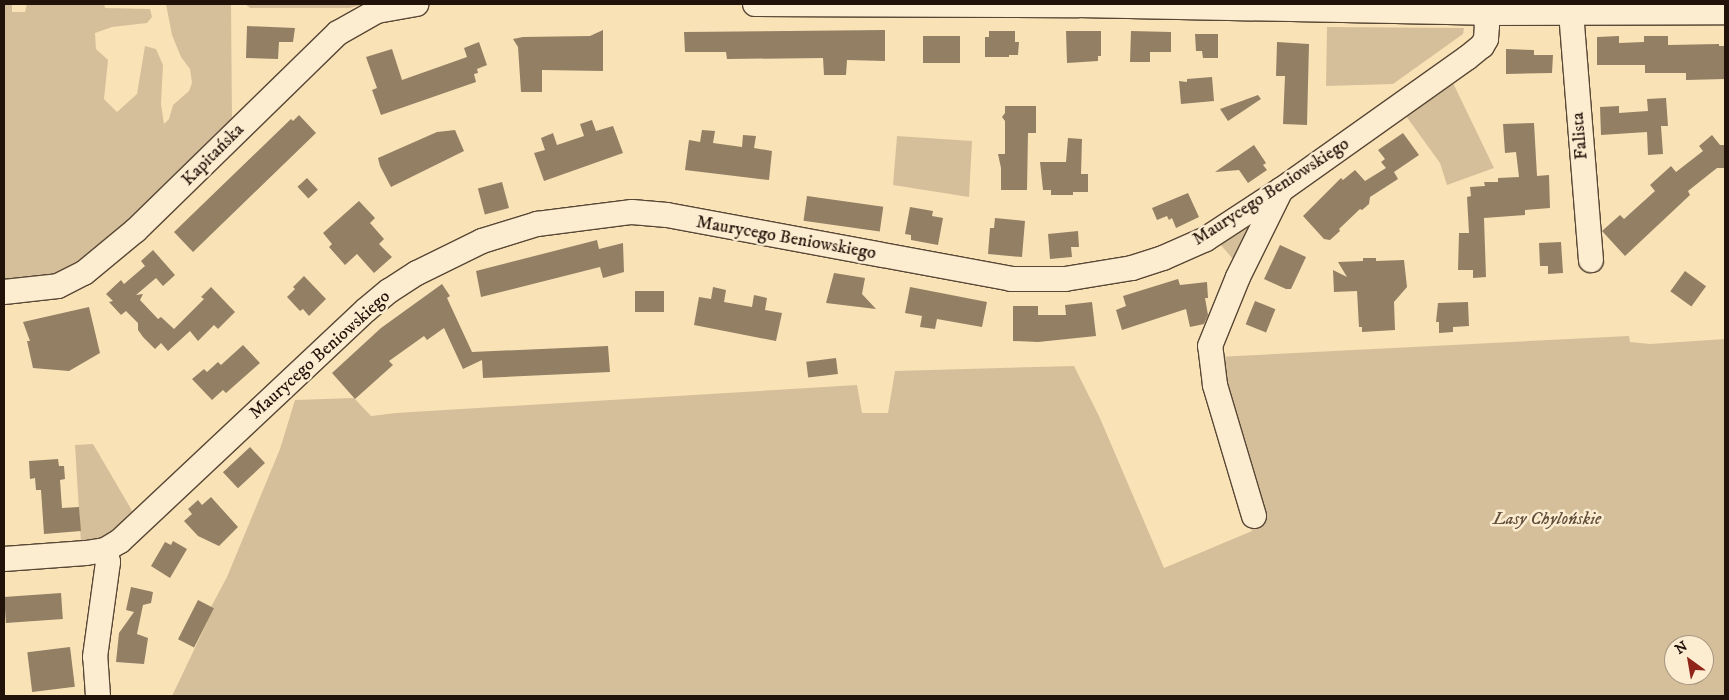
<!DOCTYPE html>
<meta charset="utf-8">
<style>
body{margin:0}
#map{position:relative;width:1729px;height:700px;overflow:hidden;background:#fae2b7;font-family:"IM FELL DW Pica",serif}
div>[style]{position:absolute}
.green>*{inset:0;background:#d5bf9a}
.building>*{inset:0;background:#927f64;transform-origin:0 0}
.roads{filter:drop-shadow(1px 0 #584735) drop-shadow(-1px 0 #584735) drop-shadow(0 1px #584735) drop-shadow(0 -1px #584735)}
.minor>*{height:24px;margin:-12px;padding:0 12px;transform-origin:12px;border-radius:12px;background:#fcecd0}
span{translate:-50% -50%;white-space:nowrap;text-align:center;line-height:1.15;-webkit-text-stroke:5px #fcecd0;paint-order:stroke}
.street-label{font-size:18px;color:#22130a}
.park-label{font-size:18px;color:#614f3c;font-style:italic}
.frame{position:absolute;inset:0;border:5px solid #22130a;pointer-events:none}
.north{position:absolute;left:1664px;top:635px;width:50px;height:50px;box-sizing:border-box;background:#fcecd0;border:1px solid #a59581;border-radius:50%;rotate:328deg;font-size:14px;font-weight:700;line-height:20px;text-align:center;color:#22130a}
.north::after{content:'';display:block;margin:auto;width:18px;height:22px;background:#8f2418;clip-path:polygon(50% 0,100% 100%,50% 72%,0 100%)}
</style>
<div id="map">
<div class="green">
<div style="clip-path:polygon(4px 4px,12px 4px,12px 12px,25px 12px,27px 4px,104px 4px,105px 8px,150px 9px,152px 17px,147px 23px,112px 27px,95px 33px,96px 49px,108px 60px,104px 99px,117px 112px,137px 94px,145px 46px,156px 49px,163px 65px,161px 104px,164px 124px,169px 119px,173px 105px,189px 91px,192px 83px,190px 69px,181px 57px,172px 35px,166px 4px,231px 4px,232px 119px,90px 258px,46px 279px,4px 281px)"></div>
<div style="clip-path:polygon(245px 4px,359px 4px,360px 5px,350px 8px,250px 8px)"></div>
<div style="clip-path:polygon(1327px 27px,1464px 28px,1463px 34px,1393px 84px,1326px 86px)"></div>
<div style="clip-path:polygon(1453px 83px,1494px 168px,1447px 185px,1440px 163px,1406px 116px)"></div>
<div style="clip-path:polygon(897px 136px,972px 141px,969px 197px,893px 185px)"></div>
<div style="clip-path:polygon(1257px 214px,1235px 259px,1232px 258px,1220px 244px)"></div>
<div style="clip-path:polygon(evenodd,1629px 336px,1630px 342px,1650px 344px,1725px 339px,1725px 696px,172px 696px,214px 608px,211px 607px,227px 577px,280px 449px,295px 400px,354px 398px,371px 416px,396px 413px,857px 385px,862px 413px,888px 413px,895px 371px,1074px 366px,1099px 416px,1164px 568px,1252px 531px,1217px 357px,1629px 336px,1674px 645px,1704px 645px,1704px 675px,1674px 675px,1674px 645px)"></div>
<div style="clip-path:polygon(93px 444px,134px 514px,106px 537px,81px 543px,75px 445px)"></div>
</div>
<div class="building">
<div style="clip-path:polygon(247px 26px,295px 28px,293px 42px,279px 42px,278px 59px,246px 58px)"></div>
<div style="clip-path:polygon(603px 30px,603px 71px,542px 70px,542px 92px,521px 92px,518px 47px,513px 39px,523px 37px,590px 36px)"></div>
<div style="clip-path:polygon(885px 30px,885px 61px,847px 60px,846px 75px,824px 75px,823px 58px,727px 59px,726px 52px,685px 52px,684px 32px)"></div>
<div style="clip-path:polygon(989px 31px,1015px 31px,1015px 42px,1019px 42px,1018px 55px,1009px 55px,1009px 57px,985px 57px,985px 37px,989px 37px)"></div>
<div style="clip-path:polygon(1066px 31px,1101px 31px,1101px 56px,1098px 56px,1098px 61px,1067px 63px)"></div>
<div style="clip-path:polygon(1131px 31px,1171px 32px,1171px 52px,1150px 52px,1150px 62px,1130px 62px)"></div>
<div style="clip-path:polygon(1195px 34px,1218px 34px,1218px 58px,1203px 58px,1202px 51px,1196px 51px)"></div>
<div style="left:923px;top:36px;width:37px;height:27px"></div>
<div style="clip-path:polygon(1619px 36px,1619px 43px,1644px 42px,1644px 36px,1668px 36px,1668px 45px,1719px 44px,1719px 46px,1725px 46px,1725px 79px,1686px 80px,1686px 73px,1645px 73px,1645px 65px,1597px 65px,1597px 37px)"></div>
<div style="clip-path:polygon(479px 42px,487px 65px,477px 69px,478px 73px,474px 74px,476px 82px,381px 115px,372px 90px,377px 88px,366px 57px,392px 49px,402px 80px,467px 57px,464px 48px)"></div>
<div style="clip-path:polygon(1277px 42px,1309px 44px,1307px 125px,1283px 124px,1285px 76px,1276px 76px)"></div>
<div style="clip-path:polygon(1506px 49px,1534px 50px,1534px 55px,1553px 55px,1552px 73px,1506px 74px)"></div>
<div style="clip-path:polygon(1212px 77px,1214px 101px,1181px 104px,1179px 81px,1187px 82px,1187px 79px)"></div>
<div style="clip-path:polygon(1258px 95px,1261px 99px,1228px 121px,1220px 109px)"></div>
<div style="clip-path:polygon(1666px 98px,1668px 126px,1661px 126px,1663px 154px,1648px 155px,1647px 132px,1601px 135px,1600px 107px,1619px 106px,1619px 113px,1648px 111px,1647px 99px)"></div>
<div style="clip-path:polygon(1005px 106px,1036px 106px,1036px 133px,1028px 133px,1027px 190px,1001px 190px,1001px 168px,998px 154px,1005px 154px,1005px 121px,1002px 117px,1005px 113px)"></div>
<div style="clip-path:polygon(299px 115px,316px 133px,193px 252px,174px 232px,291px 119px,293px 121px)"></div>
<div style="clip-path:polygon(592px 120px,596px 131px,613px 126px,623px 153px,544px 181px,534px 153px,545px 150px,541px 138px,553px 133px,557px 145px,584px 136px,580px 124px)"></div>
<div style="clip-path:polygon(1534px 123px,1537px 176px,1549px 175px,1550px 208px,1525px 210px,1525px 215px,1484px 218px,1486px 277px,1473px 278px,1473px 270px,1458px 270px,1459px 233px,1469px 233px,1467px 197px,1471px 196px,1470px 187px,1485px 186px,1484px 182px,1498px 182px,1498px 178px,1519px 177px,1516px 152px,1505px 153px,1503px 124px)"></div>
<div style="clip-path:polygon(455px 130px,464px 151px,391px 187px,380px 166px,378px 158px,437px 132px)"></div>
<div style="clip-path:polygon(702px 130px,715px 131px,713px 143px,742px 147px,743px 135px,756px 136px,754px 148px,772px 151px,769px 180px,685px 170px,689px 140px,700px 142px)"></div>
<div style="clip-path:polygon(1403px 133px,1419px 155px,1394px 172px,1398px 179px,1370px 197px,1369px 204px,1362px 210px,1360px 209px,1339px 229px,1340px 231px,1330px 240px,1324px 239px,1303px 216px,1341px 178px,1343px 180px,1355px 170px,1365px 181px,1386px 168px,1381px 162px,1385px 159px,1378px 150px)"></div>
<div style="clip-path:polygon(1712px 135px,1720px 145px,1725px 145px,1725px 168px,1717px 168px,1688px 191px,1690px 195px,1625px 256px,1602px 231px,1620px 215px,1624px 219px,1655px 191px,1650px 185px,1671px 166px,1676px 172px,1703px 151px,1699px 146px)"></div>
<div style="clip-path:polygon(1068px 138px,1082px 139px,1081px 174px,1088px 174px,1088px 192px,1073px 192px,1073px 195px,1051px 195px,1051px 190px,1043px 190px,1040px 162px,1066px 162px)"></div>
<div style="clip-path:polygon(1254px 145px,1266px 163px,1263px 165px,1267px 170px,1248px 183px,1239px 170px,1215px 172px)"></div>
<div style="left:307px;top:178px;width:16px;height:13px;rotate:47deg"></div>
<div style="left:502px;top:182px;width:27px;height:25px;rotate:75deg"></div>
<div style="clip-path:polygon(1188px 193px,1199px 217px,1176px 228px,1172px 218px,1169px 220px,1167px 216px,1157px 220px,1152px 208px)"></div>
<div style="left:807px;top:196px;width:77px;height:25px;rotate:8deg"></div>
<div style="clip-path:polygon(359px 201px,375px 218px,370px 223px,384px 239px,379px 244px,392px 257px,374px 273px,357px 254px,345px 265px,329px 247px,332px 244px,323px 233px)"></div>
<div style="clip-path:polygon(910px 207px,933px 211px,932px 216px,943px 218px,938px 245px,911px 240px,911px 235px,905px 234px)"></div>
<div style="clip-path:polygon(995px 218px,1025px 221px,1022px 257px,988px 254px,990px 228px,994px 228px)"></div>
<div style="clip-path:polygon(1078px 231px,1079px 247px,1071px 247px,1072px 257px,1050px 259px,1048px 234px)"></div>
<div style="clip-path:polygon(597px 240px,599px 249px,623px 243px,624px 272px,603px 278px,600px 267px,481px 297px,476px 271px)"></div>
<div style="clip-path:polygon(1561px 242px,1563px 273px,1548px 274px,1548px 266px,1540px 266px,1539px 243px)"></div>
<div style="clip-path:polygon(1280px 245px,1306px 257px,1291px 289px,1286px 289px,1264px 279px)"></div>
<div style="clip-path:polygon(153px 250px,175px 275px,163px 286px,156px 278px,136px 295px,143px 294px,140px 300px,158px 319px,161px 317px,174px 329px,204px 299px,201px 297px,211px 287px,235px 312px,218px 329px,214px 325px,198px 341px,190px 331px,168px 351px,161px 343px,155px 349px,143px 337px,138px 330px,138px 323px,126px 311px,121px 315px,109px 302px,113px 301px,106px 294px,121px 280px,124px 284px,145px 266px,141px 261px)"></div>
<div style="clip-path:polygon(1363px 258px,1376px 258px,1376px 261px,1404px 260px,1407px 287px,1394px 302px,1395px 330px,1362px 332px,1362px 327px,1359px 327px,1357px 291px,1334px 292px,1333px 270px,1347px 277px,1338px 262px,1363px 261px)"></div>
<div style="left:1685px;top:271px;width:26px;height:25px;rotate:36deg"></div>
<div style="clip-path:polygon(834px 273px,865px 278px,862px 294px,876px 309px,826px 303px)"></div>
<div style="clip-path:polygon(304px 276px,326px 299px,309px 316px,303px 309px,300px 311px,287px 297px,295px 289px,293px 287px)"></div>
<div style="clip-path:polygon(1178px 279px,1180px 285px,1207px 282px,1208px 298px,1205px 298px,1208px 315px,1204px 324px,1190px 327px,1186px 309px,1122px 330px,1116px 310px,1126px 306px,1123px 296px)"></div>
<div style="clip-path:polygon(442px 284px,450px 296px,447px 298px,472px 352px,608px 346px,610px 372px,483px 378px,482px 360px,463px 369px,444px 328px,427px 340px,424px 336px,389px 361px,393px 365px,355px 399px,332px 373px,381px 328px)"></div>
<div style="clip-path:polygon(713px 287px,726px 290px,724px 302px,752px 307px,754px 295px,767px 298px,765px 310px,782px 313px,776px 341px,694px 325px,699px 297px,711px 299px)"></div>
<div style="clip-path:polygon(910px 287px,987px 302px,982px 327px,937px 319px,935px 329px,920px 327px,922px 316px,905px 313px)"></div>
<div style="left:635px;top:291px;width:29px;height:21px"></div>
<div style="left:1255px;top:301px;width:22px;height:25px;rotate:22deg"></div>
<div style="clip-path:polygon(1092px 302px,1096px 336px,1038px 342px,1013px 341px,1013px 306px,1038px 306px,1038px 315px,1066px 315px,1065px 305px)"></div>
<div style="clip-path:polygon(1468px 302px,1469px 326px,1453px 327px,1453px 332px,1439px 333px,1439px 322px,1436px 322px,1438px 303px)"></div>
<div style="clip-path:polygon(89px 307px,100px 353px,69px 371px,33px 368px,27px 341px,30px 341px,23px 322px)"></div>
<div style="clip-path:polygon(243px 345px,260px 363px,226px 393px,223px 390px,212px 400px,192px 379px,204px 369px,207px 372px,218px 362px,221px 365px)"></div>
<div style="left:836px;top:358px;width:16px;height:30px;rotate:83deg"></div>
<div style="left:250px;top:447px;width:22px;height:37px;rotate:47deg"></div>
<div style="clip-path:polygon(58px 459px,59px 466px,64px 466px,65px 479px,60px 480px,62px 508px,79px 507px,81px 531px,44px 534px,41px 490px,36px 490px,35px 478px,30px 479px,29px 461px)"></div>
<div style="clip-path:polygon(211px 497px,238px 527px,219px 546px,198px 536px,184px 521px,192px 514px,188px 509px,198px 500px,202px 505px)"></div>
<div style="clip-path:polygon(173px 541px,187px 549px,170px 578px,151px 566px,165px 542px,171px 545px)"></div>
<div style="clip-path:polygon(131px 587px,153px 592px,151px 603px,143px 605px,137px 634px,148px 638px,144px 664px,116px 662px,119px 633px,134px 612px,126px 610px)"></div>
<div style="left:61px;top:593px;width:26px;height:57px;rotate:86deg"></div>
<div style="left:198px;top:600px;width:18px;height:44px;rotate:27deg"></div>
<div style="left:70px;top:647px;width:40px;height:43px;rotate:83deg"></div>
</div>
<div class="roads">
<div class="minor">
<div style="left:755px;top:4px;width:323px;rotate:0.2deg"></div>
<div style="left:1078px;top:5px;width:408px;rotate:1.1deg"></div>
<div style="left:1486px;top:13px;width:239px;rotate:-0.2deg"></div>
<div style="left:1571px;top:12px;width:249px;rotate:85.4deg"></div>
<div style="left:4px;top:292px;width:54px;rotate:-6.3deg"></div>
<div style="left:58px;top:286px;width:29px;rotate:-27deg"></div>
<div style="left:84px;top:273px;width:67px;rotate:-39.6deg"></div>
<div style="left:136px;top:230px;width:282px;rotate:-44.3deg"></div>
<div style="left:338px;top:33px;width:45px;rotate:-29.4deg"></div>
<div style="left:377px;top:11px;width:40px;rotate:-10deg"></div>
<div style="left:1254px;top:516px;width:137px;rotate:-106.6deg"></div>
<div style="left:1215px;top:385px;width:39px;rotate:-97deg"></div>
<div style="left:1210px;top:346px;width:74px;rotate:-67.9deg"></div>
<div style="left:1238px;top:277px;width:97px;rotate:-63.7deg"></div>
<div style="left:4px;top:559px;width:82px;rotate:-4.2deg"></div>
<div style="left:86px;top:553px;width:19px;rotate:-9deg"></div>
<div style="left:105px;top:550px;width:17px;rotate:-31deg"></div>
<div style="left:120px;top:541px;width:337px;rotate:-43.2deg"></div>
<div style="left:366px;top:310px;width:30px;rotate:-40deg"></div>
<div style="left:389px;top:291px;width:33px;rotate:-33deg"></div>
<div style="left:417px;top:273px;width:72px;rotate:-26.2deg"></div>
<div style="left:482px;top:241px;width:58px;rotate:-17.2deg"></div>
<div style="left:537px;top:224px;width:96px;rotate:-7.2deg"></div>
<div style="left:632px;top:212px;width:35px;rotate:5deg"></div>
<div style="left:667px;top:215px;width:350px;rotate:10.5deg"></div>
<div style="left:1011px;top:279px;width:54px"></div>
<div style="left:1065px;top:279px;width:68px;rotate:-9.3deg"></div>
<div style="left:1132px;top:268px;width:33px;rotate:-18deg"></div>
<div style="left:1163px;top:258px;width:47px;rotate:-23.8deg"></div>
<div style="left:1206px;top:239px;width:90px;rotate:-33.2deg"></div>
<div style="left:1281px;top:190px;width:228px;rotate:-35.4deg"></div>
<div style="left:1467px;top:58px;width:19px;rotate:-39deg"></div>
<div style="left:1482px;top:46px;width:8px;rotate:-60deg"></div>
<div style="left:1486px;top:39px;width:13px;rotate:-86deg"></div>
<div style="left:1487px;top:26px;width:22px;rotate:-100deg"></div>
<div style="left:98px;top:696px;width:39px;rotate:-94deg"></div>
<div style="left:95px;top:657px;width:96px;rotate:-82.2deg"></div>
<div style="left:108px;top:562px;width:12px;rotate:-104deg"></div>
</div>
</div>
<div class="street-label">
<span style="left:1580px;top:136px;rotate:-95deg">Falista</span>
<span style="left:213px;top:155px;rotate:-45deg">Kapitańska</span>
<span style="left:1271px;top:192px;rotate:-33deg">Maurycego Beniowskiego</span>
<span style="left:786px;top:238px;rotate:10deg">Maurycego Beniowskiego</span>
<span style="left:320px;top:355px;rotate:-42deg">Maurycego Beniowskiego</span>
</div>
<div class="park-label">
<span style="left:1547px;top:519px">Lasy Chylońskie</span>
</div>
<div class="frame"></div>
<div class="north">N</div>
</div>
